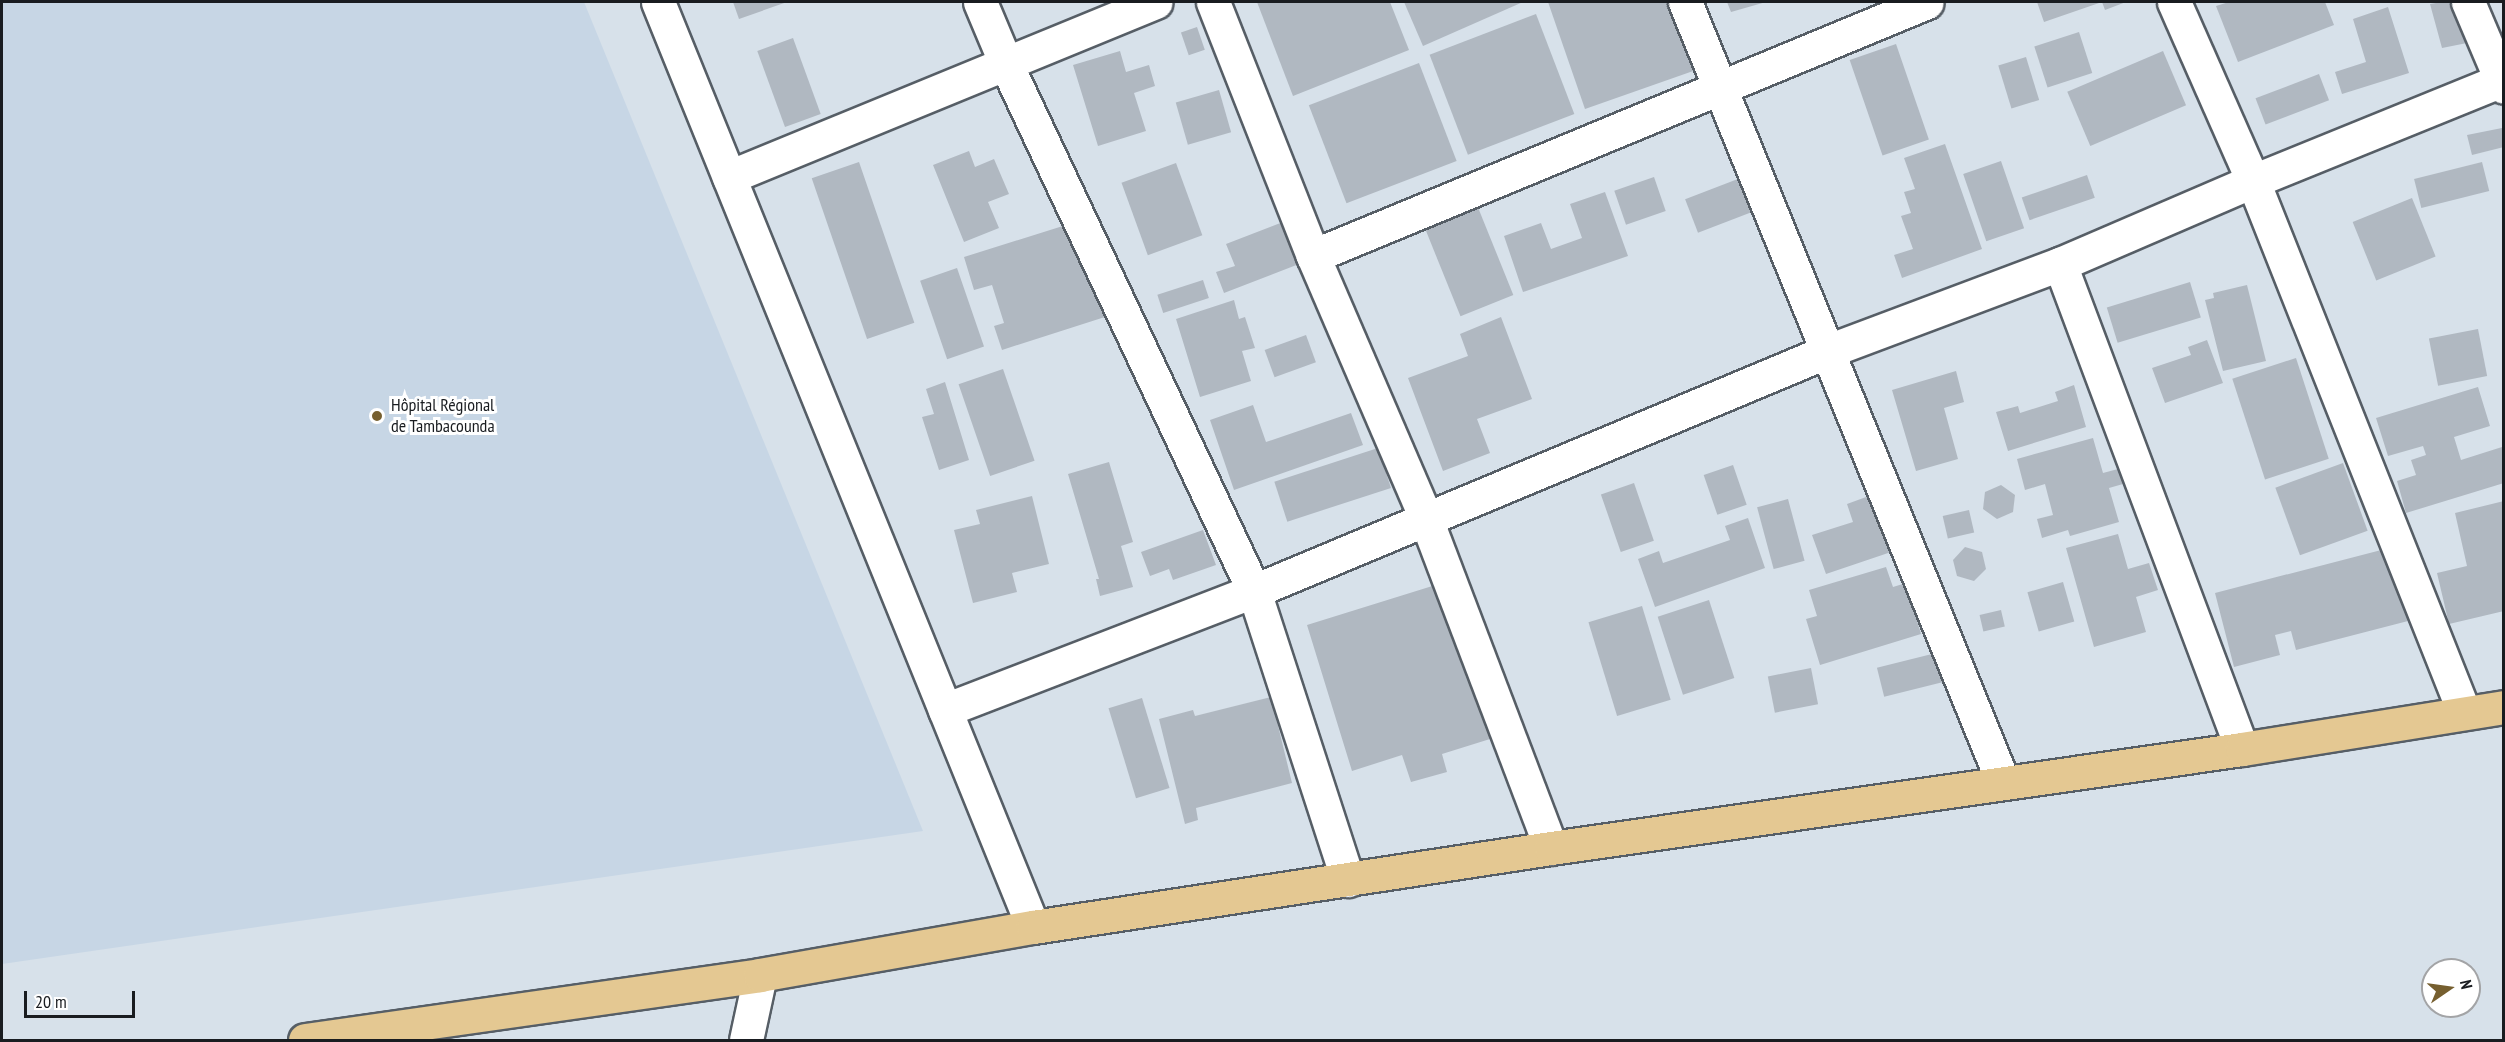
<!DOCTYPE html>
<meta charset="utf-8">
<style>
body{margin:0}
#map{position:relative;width:2505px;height:1042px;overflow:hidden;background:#d7e1ea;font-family:"PT Sans Narrow",sans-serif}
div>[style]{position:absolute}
.built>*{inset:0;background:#c7d6e5}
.building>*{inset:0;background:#b0b8c1;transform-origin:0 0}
.roads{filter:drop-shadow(2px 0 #565e66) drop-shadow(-2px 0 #565e66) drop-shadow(0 2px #565e66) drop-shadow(0 -2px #565e66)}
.minor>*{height:33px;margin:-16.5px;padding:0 16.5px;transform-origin:16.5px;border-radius:16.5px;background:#fff}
.trunk>*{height:33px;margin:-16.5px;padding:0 16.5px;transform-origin:16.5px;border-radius:16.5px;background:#e4c892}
.dots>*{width:16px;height:16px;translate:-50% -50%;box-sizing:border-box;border:3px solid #fff;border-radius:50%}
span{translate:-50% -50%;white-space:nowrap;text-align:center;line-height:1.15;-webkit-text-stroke:6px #fff;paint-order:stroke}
.poi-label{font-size:18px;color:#191c20}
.left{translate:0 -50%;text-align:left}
.frame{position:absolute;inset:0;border:3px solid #191c20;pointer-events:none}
.north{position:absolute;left:2421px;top:958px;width:60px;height:60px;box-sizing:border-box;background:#fff;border:2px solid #a3a4a6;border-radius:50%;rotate:77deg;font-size:16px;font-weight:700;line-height:24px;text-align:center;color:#191c20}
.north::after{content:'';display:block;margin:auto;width:21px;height:27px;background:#765f2f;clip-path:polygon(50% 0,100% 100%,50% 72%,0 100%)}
.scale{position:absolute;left:24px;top:991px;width:111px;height:27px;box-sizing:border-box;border:3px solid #191c20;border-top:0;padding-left:8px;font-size:18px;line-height:21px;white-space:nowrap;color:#191c20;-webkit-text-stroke:4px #fff;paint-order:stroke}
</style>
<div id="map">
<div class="built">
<div style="clip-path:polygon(2px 2px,584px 2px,923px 831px,2px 964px)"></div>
</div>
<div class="building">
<div style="clip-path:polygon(733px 2px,787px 2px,739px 19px)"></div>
<div style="clip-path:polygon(1257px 2px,1390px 2px,1409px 50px,1293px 96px)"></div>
<div style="clip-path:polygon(1404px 2px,1523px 2px,1423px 46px)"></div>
<div style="clip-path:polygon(1548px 2px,1673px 2px,1696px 70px,1585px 109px)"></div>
<div style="clip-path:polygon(1727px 2px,1766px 2px,1731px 12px)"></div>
<div style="clip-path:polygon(2037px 2px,2126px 2px,2105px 10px,2102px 2px,2044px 22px)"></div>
<div style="clip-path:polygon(2229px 2px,2325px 2px,2334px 25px,2238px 62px,2216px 6px)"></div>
<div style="clip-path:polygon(2442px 2px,2457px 2px,2467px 43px,2442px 48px,2430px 4px)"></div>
<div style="clip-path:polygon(2388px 7px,2409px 73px,2342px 94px,2335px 72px,2366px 62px,2353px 19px)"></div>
<div style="left:1536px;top:14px;width:107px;height:114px;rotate:69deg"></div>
<div style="left:1197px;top:27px;width:24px;height:17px;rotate:71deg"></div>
<div style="left:2079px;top:32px;width:43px;height:47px;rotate:72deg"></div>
<div style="left:793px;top:38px;width:81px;height:38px;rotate:70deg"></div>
<div style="left:1896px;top:44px;width:101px;height:49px;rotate:71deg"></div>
<div style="clip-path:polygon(1120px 51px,1126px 72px,1149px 65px,1155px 86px,1134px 93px,1146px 131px,1098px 146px,1073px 65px)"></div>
<div style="left:2163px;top:51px;width:59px;height:104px;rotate:67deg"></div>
<div style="left:2026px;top:57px;width:45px;height:29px;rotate:73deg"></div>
<div style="left:1419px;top:63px;width:105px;height:118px;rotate:69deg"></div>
<div style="left:2319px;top:74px;width:28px;height:68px;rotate:69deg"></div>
<div style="left:1219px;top:90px;width:44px;height:45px;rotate:74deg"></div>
<div style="clip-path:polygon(2502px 128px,2504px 147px,2472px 155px,2467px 135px)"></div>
<div style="clip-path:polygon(1945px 144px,1982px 249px,1902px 278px,1894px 255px,1913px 249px,1901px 216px,1911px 213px,1904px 192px,1915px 189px,1904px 158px)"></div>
<div style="clip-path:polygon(969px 151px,975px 167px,994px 159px,1009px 194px,988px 202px,999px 228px,964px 242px,933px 165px)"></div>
<div style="left:2001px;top:161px;width:71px;height:40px;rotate:71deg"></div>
<div style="left:859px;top:162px;width:170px;height:50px;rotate:71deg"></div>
<div style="left:2482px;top:162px;width:30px;height:70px;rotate:76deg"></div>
<div style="left:1176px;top:163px;width:77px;height:58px;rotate:70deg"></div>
<div style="left:2087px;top:175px;width:24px;height:69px;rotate:71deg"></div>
<div style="left:1654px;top:177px;width:36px;height:42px;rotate:71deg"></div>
<div style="left:1743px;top:177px;width:36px;height:62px;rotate:69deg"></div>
<div style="clip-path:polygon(1605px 192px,1628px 256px,1523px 292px,1504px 236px,1541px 223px,1551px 249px,1582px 238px,1570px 204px)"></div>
<div style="left:2412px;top:198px;width:63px;height:64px;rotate:68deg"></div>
<div style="left:1477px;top:205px;width:97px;height:57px;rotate:68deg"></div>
<div style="clip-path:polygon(1283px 222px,1299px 264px,1224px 293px,1216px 272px,1235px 266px,1226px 244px)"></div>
<div style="clip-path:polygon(1066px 225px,1078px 248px,1091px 290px,1099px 288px,1108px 316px,1002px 350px,994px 326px,1004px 323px,992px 285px,974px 290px,964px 257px)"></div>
<div style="left:957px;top:268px;width:83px;height:39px;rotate:71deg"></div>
<div style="left:1203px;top:280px;width:19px;height:48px;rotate:72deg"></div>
<div style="left:2190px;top:282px;width:37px;height:87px;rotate:73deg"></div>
<div style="clip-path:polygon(2247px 285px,2266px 361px,2223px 371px,2205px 300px,2214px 298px,2213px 293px)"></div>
<div style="clip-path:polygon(1234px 300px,1239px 319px,1245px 317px,1255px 348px,1242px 351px,1251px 381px,1200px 397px,1176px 319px)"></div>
<div style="clip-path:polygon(1501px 317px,1532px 399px,1477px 419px,1490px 453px,1443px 471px,1408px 378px,1468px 356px,1460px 334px)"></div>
<div style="left:2478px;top:329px;width:48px;height:50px;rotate:79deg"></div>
<div style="left:1306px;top:335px;width:29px;height:44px;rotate:70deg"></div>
<div style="clip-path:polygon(2207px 340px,2223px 383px,2165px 403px,2152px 368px,2191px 355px,2188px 347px)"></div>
<div style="left:2296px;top:358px;width:106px;height:67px;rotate:72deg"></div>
<div style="left:1003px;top:369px;width:97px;height:47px;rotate:71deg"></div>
<div style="clip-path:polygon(1956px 371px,1964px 402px,1944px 408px,1958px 459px,1916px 471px,1892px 390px)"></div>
<div style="clip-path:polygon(945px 382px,969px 460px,939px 470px,922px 417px,934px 414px,926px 389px)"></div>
<div style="clip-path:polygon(2074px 385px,2086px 427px,2008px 451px,1996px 412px,2018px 406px,2020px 413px,2058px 401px,2055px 392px)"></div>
<div style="clip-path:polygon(2478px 387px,2490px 426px,2454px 437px,2461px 460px,2502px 447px,2504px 483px,2406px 513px,2397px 481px,2416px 475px,2411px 460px,2426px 455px,2423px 446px,2388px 456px,2376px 418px)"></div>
<div style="clip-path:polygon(1253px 405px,1266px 442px,1351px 413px,1363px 445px,1234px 490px,1210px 420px)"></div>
<div style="clip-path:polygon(2093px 438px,2103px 473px,2118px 469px,2123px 484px,2109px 488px,2119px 522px,2070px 536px,2068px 530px,2042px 538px,2037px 519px,2053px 515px,2045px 484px,2025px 490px,2017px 459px)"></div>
<div style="left:1378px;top:448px;width:42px;height:109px;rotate:72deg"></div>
<div style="clip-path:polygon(1109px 462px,1133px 542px,1121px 546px,1133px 587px,1100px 596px,1096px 579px,1099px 579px,1068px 474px)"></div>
<div style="left:2343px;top:463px;width:72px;height:72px;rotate:70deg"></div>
<div style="left:1733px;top:465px;width:42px;height:31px;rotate:71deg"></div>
<div style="left:1634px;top:483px;width:61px;height:35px;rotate:71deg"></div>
<div style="clip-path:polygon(2001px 485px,2015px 495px,2013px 512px,1997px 519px,1983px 509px,1985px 492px)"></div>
<div style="clip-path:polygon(1877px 493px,1897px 550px,1826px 574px,1812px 535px,1853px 522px,1847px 504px)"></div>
<div style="clip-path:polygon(1032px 496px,1049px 564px,1012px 573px,1017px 592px,973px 603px,954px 530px,980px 524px,976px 510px)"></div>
<div style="left:1788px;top:499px;width:64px;height:32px;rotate:75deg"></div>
<div style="clip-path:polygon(2504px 501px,2504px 611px,2449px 624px,2437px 573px,2467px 566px,2455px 513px)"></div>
<div style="left:1969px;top:510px;width:23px;height:27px;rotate:77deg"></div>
<div style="clip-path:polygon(1748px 518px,1765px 568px,1655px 607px,1638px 559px,1659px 551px,1663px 563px,1730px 540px,1725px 526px)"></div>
<div style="clip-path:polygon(1203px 530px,1216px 565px,1173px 580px,1169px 569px,1150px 576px,1141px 552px)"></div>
<div style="clip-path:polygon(2118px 534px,2128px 569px,2149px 563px,2158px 590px,2136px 597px,2146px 632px,2094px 647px,2066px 548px)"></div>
<div style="clip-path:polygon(1965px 547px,1982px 552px,1986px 569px,1974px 581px,1957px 576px,1953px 560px)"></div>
<div style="clip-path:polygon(2389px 548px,2408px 621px,2296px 650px,2291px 631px,2275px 635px,2280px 655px,2234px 667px,2215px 593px)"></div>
<div style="clip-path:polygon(1886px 567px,1893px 587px,1906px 583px,1921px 634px,1820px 665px,1806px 619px,1817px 616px,1809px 590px)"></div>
<div style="left:2063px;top:582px;width:41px;height:37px;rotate:74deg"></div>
<div style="clip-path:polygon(1442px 583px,1490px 739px,1442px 754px,1447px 772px,1411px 782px,1402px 755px,1352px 771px,1307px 625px)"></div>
<div style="left:1709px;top:600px;width:82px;height:54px;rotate:72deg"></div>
<div style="left:1642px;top:606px;width:98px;height:56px;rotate:73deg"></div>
<div style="left:2001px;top:610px;width:17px;height:22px;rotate:77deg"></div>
<div style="left:1940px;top:652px;width:30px;height:65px;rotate:76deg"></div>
<div style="left:1811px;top:668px;width:37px;height:44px;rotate:79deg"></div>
<div style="clip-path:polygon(1271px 697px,1292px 783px,1196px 808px,1198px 820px,1185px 824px,1159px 719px,1193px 710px,1195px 716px)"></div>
<div style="left:1142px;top:698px;width:94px;height:35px;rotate:73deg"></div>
</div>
<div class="roads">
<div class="minor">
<div style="left:658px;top:2px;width:998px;rotate:67.93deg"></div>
<div style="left:980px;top:2px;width:67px;rotate:67.2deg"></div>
<div style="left:1006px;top:64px;width:582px;rotate:64.8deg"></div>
<div style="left:1254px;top:591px;width:304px;rotate:72deg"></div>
<div style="left:1213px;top:2px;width:273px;rotate:68.5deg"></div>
<div style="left:1313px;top:256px;width:286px;rotate:66.7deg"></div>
<div style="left:1426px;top:519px;width:352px;rotate:69.2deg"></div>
<div style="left:1685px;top:2px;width:842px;rotate:67.82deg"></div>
<div style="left:2174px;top:2px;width:196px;rotate:66.2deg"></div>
<div style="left:2253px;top:181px;width:571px;rotate:68.33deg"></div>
<div style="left:2468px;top:2px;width:92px;rotate:67deg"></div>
<div style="left:729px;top:177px;width:461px;rotate:-22.3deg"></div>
<div style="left:1313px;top:256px;width:664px;rotate:-22.47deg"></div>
<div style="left:2060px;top:264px;width:518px;rotate:69.43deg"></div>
<div style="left:945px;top:710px;width:331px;rotate:-21.1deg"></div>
<div style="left:1254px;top:591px;width:622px;rotate:-22.69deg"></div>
<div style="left:1828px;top:351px;width:248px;rotate:-20.6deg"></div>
<div style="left:2060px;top:264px;width:210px;rotate:-23.3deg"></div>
<div style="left:2253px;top:181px;width:271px;rotate:-22.1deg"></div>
<div style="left:746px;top:1040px;width:66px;rotate:-77.8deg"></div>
</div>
<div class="trunk">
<div style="left:305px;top:1040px;width:460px;rotate:-8.1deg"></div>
<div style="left:760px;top:975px;width:277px;rotate:-10deg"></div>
<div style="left:1033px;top:927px;width:524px;rotate:-8.67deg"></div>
<div style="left:1551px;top:848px;width:698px;rotate:-8.15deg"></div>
<div style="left:2242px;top:749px;width:265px;rotate:-9.1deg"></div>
</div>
</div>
<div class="dots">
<div style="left:377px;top:416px;background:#765f2f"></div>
</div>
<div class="poi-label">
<span class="left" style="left:391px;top:416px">Hôpital Régional<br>de Tambacounda</span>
</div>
<div class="frame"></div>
<div class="north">N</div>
<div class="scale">20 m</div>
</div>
